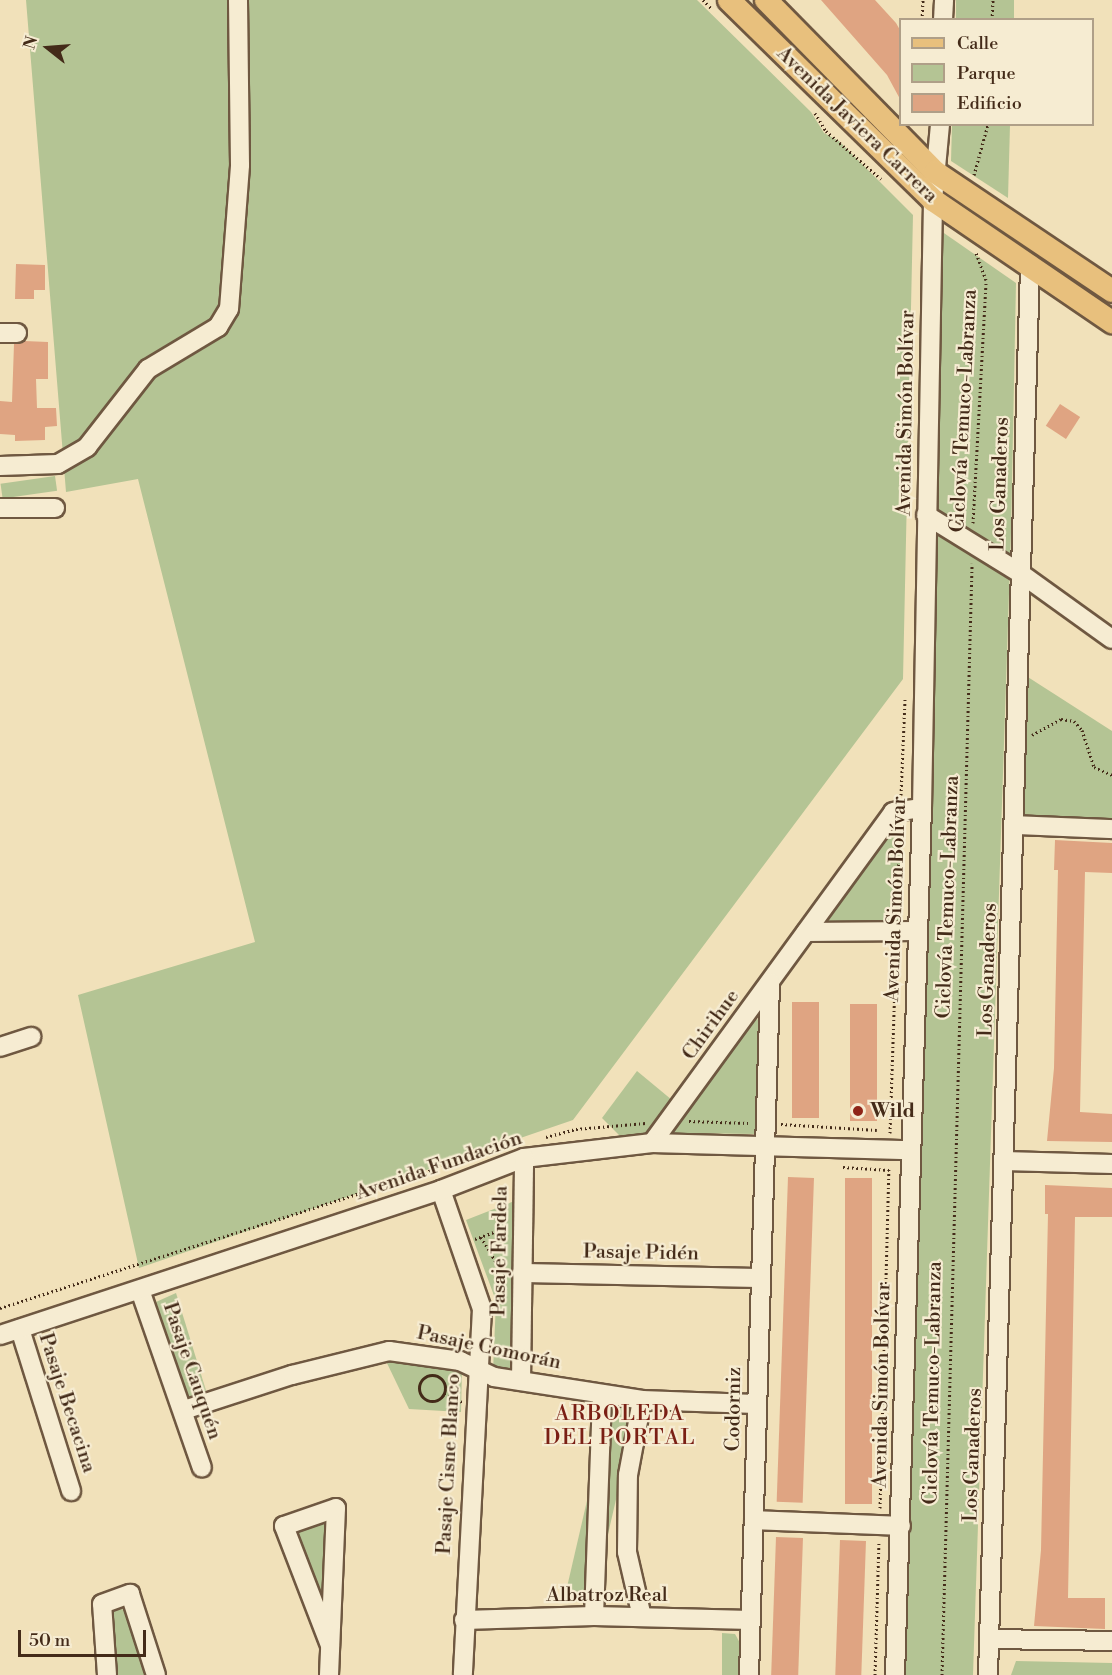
<!DOCTYPE html>
<meta charset="utf-8">
<style>
body{margin:0}
#map{position:relative;width:1112px;height:1675px;overflow:hidden;background:#f1e1ba;font-family:"Libre Bodoni",serif}
div>[style]{position:absolute}
.green>*{inset:0;background:#b4c494;transform-origin:0 0}
.building>*{inset:0;background:#dfa482;transform-origin:0 0}
.path>*{height:3px;margin-top:-1.5px;transform-origin:0;background:repeating-linear-gradient(90deg,#442b19 0 1.5px,transparent 0 4.5px)}
.path>.ring{margin:-1.5px;padding:0;box-sizing:content-box;background:none;border:3px solid #442b19;border-radius:50%}
.roads{filter:drop-shadow(2px 0 #6f5841) drop-shadow(-2px 0 #6f5841) drop-shadow(0 2px #6f5841) drop-shadow(0 -2px #6f5841)}
.minor>*{height:18px;margin:-9px;padding:0 9px;transform-origin:9px;border-radius:9px;background:#f6ecd2}
.major>*{height:22px;margin:-11px;padding:0 11px;transform-origin:11px;border-radius:11px;background:#e8c07d}
.dots>*{width:16px;height:16px;translate:-50% -50%;box-sizing:border-box;border:3px solid #f6ecd2;border-radius:50%}
span{translate:-50% -50%;white-space:nowrap;text-align:center;line-height:1.15;-webkit-text-stroke:4.5px #f6ecd2;paint-order:stroke}
.street-label{font-size:20px;color:#442b19}
.poi-label{font-size:20px;color:#442b19;font-weight:700}
.left{translate:0 -50%;text-align:left}
.neighbourhood-label{font-size:21px;color:#7a1f14;letter-spacing:1.5px}
.legend{position:absolute;left:899px;top:18px;width:195px;height:108px;box-sizing:border-box;background:#f6ecd2;border:2px solid #af9f88;margin:0;padding:8px 10px;list-style:none;font-size:18px;color:#442b19}
.legend li{display:flex;align-items:center;gap:12px;height:30px}
.legend b{width:30px;border:2px solid #af9f88}
.north{position:absolute;left:18px;top:18px;width:60px;height:60px;-webkit-text-stroke:4px #f6ecd2;paint-order:stroke;rotate:287deg;font-size:16px;font-weight:700;line-height:24px;text-align:center;color:#442b19}
.north::after{content:'';display:block;margin:auto;width:21px;height:27px;background:#442b19;clip-path:polygon(50% 0,100% 100%,50% 72%,0 100%)}
.scale{position:absolute;left:18px;top:1630px;width:128px;height:27px;box-sizing:border-box;border:3px solid #442b19;border-top:0;padding-left:8px;font-size:18px;line-height:21px;white-space:nowrap;color:#442b19;-webkit-text-stroke:4px #f6ecd2;paint-order:stroke}
</style>
<div id="map">
<div class="green">
<div style="clip-path:polygon(26px 0,697px 0,811px 112px,824px 133px,839px 141px,913px 215px,903px 679px,573px 1120px,139px 1268px,78px 995px,255px 942px,138px 479px,66px 492px)"></div>
<div style="left:956px;top:0;width:58px;height:19px"></div>
<div style="clip-path:polygon(952px 125px,1010px 125px,1008px 198px,951px 161px)"></div>
<div style="clip-path:polygon(941px 231px,1016px 283px,1011px 533px,973px 1675px,902px 1675px)"></div>
<div style="left:55px;top:476px;width:15px;height:55px;rotate:82deg"></div>
<div style="clip-path:polygon(1020px 672px,1112px 731px,1112px 829px,1015px 825px)"></div>
<div style="clip-path:polygon(903px 826px,901px 923px,821px 922px,892px 827px)"></div>
<div style="clip-path:polygon(761px 1019px,756px 1134px,673px 1133px,753px 1020px)"></div>
<div style="clip-path:polygon(637px 1071px,672px 1100px,653px 1132px,623px 1139px,602px 1118px)"></div>
<div style="clip-path:polygon(517px 1200px,512px 1370px,506px 1374px,493px 1371px,496px 1301px,466px 1220px)"></div>
<div style="clip-path:polygon(176px 1293px,208px 1397px,190px 1400px,156px 1302px)"></div>
<div style="clip-path:polygon(385px 1359px,462px 1368px,461px 1412px,409px 1409px)"></div>
<div style="left:610px;top:1401px;width:28px;height:203px;rotate:13deg"></div>
<div style="clip-path:polygon(324px 1521px,327px 1525px,324px 1616px,295px 1532px)"></div>
<div style="clip-path:polygon(117px 1608px,125px 1610px,147px 1675px,116px 1675px,111px 1613px)"></div>
<div style="clip-path:polygon(722px 1633px,735px 1634px,740px 1643px,739px 1675px,722px 1675px)"></div>
<div style="clip-path:polygon(1016px 1661px,1112px 1663px,1112px 1675px,1011px 1675px)"></div>
</div>
<div class="building">
<div style="clip-path:polygon(821px 0,875px 0,896px 23px,900px 30px,900px 99px,887px 75px)"></div>
<div style="clip-path:polygon(16px 264px,45px 265px,45px 290px,34px 290px,34px 299px,15px 299px)"></div>
<div style="clip-path:polygon(24px 341px,48px 342px,48px 379px,36px 379px,37px 408px,56px 408px,57px 426px,45px 427px,45px 440px,15px 441px,15px 435px,0 434px,0 401px,12px 402px,14px 344px)"></div>
<div style="left:1060px;top:404px;width:24px;height:26px;rotate:33deg"></div>
<div style="clip-path:polygon(1055px 840px,1112px 843px,1112px 873px,1085px 872px,1080px 1112px,1112px 1114px,1112px 1142px,1047px 1141px,1054px 1068px,1058px 870px,1054px 870px)"></div>
<div style="left:792px;top:1002px;width:27px;height:116px"></div>
<div style="left:850px;top:1004px;width:27px;height:117px"></div>
<div style="left:788px;top:1177px;width:26px;height:325px;rotate:2deg"></div>
<div style="left:845px;top:1178px;width:27px;height:326px"></div>
<div style="clip-path:polygon(1045px 1185px,1112px 1188px,1112px 1217px,1075px 1217px,1068px 1598px,1105px 1598px,1105px 1629px,1034px 1626px,1041px 1550px,1048px 1214px,1045px 1214px)"></div>
<div style="left:776px;top:1537px;width:27px;height:138px;rotate:2deg"></div>
<div style="left:840px;top:1540px;width:26px;height:135px;rotate:2deg"></div>
</div>
<div class="path">
<div style="left:703px;top:0;width:11px;rotate:45deg"></div>
<div style="left:922px;top:20px;width:20px;rotate:-87deg"></div>
<div style="left:992px;top:20px;width:20px;rotate:-87deg"></div>
<div style="left:815px;top:113px;width:21px;rotate:59deg"></div>
<div style="left:826px;top:131px;width:73px;rotate:41.1deg"></div>
<div style="left:974px;top:175px;width:53px;rotate:-74.6deg"></div>
<div style="left:973px;top:523px;width:243px;rotate:-86.9deg"></div>
<div style="left:986px;top:280px;width:29px;rotate:-110deg"></div>
<div style="left:1032px;top:735px;width:33px;rotate:-29deg"></div>
<div style="left:1061px;top:719px;width:13px;rotate:9deg"></div>
<div style="left:1074px;top:721px;width:12px;rotate:48deg"></div>
<div style="left:1082px;top:730px;width:39px;rotate:72deg"></div>
<div style="left:1094px;top:767px;width:20px;rotate:24deg"></div>
<div style="left:901px;top:795px;width:96px;rotate:-87.6deg"></div>
<div style="left:897px;top:915px;width:81px;rotate:-87.9deg"></div>
<div style="left:689px;top:1121px;width:59px;rotate:1.9deg"></div>
<div style="left:781px;top:1124px;width:96px;rotate:3.6deg"></div>
<div style="left:890px;top:1133px;width:185px;rotate:-88.1deg"></div>
<div style="left:546px;top:1137px;width:31px;rotate:-15deg"></div>
<div style="left:576px;top:1129px;width:70px;rotate:-4.9deg"></div>
<div style="left:843px;top:1167px;width:46px;rotate:3.7deg"></div>
<div style="left:481px;top:1237px;width:33px;rotate:59deg"></div>
<div style="left:498px;top:1265px;width:7px;rotate:-8deg"></div>
<div style="left:475px;top:1239px;width:33px;rotate:-20deg"></div>
<div style="left:0;top:1308px;width:506px;rotate:-17.72deg"></div>
<div class="ring" style="left:419px;top:1375px;width:23px;height:23px"></div>
<div style="left:444px;top:1394px;width:20px;rotate:24deg"></div>
<div style="left:880px;top:1508px;width:341px;rotate:-88.5deg"></div>
<div style="left:875px;top:1675px;width:133px;rotate:-88.3deg"></div>
<div style="left:942px;top:1675px;width:1112px;rotate:-88.45deg"></div>
</div>
<div class="roads">
<div class="minor">
<div style="left:943px;top:20px;width:20px;rotate:-87deg"></div>
<div style="left:0;top:333px;width:17px"></div>
<div style="left:0;top:466px;width:58px;rotate:-2deg"></div>
<div style="left:58px;top:464px;width:34px;rotate:-30deg"></div>
<div style="left:87px;top:447px;width:99px;rotate:-52deg"></div>
<div style="left:148px;top:369px;width:82px;rotate:-31deg"></div>
<div style="left:218px;top:327px;width:21px;rotate:-59deg"></div>
<div style="left:229px;top:309px;width:144px;rotate:-85.6deg"></div>
<div style="left:240px;top:165px;width:165px;rotate:-90.7deg"></div>
<div style="left:0;top:508px;width:55px"></div>
<div style="left:926px;top:515px;width:110px;rotate:31.7deg"></div>
<div style="left:1020px;top:573px;width:113px;rotate:35.7deg"></div>
<div style="left:1015px;top:825px;width:97px;rotate:2.4deg"></div>
<div style="left:806px;top:932px;width:109px;rotate:-0.5deg"></div>
<div style="left:0;top:1047px;width:33px;rotate:-18deg"></div>
<div style="left:652px;top:1143px;width:409px;rotate:-53.9deg"></div>
<div style="left:893px;top:812px;width:29px;rotate:-8deg"></div>
<div style="left:1004px;top:1161px;width:108px;rotate:1.6deg"></div>
<div style="left:441px;top:1190px;width:126px;rotate:71deg"></div>
<div style="left:482px;top:1309px;width:366px;rotate:93deg"></div>
<div style="left:522px;top:1273px;width:238px;rotate:1.2deg"></div>
<div style="left:140px;top:1290px;width:188px;rotate:70.8deg"></div>
<div style="left:20px;top:1329px;width:170px;rotate:72.5deg"></div>
<div style="left:0;top:1335px;width:464px;rotate:-18.2deg"></div>
<div style="left:441px;top:1190px;width:89px;rotate:-21.1deg"></div>
<div style="left:524px;top:1158px;width:129px;rotate:-6.7deg"></div>
<div style="left:652px;top:1143px;width:258px;rotate:1.6deg"></div>
<div style="left:521px;top:1381px;width:223px;rotate:-89.2deg"></div>
<div style="left:184px;top:1410px;width:114px;rotate:-18deg"></div>
<div style="left:292px;top:1375px;width:100px;rotate:-13.9deg"></div>
<div style="left:389px;top:1351px;width:72px;rotate:8deg"></div>
<div style="left:460px;top:1361px;width:38px;rotate:25deg"></div>
<div style="left:494px;top:1377px;width:150px;rotate:8.8deg"></div>
<div style="left:642px;top:1400px;width:114px;rotate:2deg"></div>
<div style="left:754px;top:1520px;width:147px;rotate:2.3deg"></div>
<div style="left:594px;top:1616px;width:222px;rotate:-87.9deg"></div>
<div style="left:642px;top:1617px;width:67px;rotate:-103deg"></div>
<div style="left:627px;top:1552px;width:77px;rotate:-89.3deg"></div>
<div style="left:628px;top:1475px;width:76px;rotate:-79.4deg"></div>
<div style="left:464px;top:1620px;width:130px;rotate:-1.8deg"></div>
<div style="left:594px;top:1616px;width:157px;rotate:1.5deg"></div>
<div style="left:989px;top:1639px;width:123px;rotate:0.9deg"></div>
<div style="left:107px;top:1675px;width:71px;rotate:-94deg"></div>
<div style="left:102px;top:1604px;width:30px;rotate:-20deg"></div>
<div style="left:130px;top:1594px;width:85px;rotate:72.2deg"></div>
<div style="left:329px;top:1675px;width:167px;rotate:-87.6deg"></div>
<div style="left:336px;top:1508px;width:55px;rotate:160.9deg"></div>
<div style="left:284px;top:1526px;width:128px;rotate:68.9deg"></div>
<div style="left:749px;top:1675px;width:693px;rotate:-88.26deg"></div>
<div style="left:895px;top:1675px;width:867px;rotate:-88.22deg"></div>
<div style="left:922px;top:808px;width:608px;rotate:-88.96deg"></div>
<div style="left:933px;top:200px;width:76px;rotate:-84.7deg"></div>
<div style="left:988px;top:1675px;width:1411px;rotate:-88.29deg"></div>
</div>
<div class="major">
<div style="left:729px;top:0;width:286px;rotate:44.4deg"></div>
<div style="left:933px;top:200px;width:217px;rotate:34.3deg"></div>
<div style="left:766px;top:0;width:241px;rotate:45.5deg"></div>
<div style="left:935px;top:172px;width:213px;rotate:33.9deg"></div>
</div>
</div>
<div class="dots">
<div style="left:858px;top:1111px;background:#8f2418"></div>
</div>
<div class="street-label">
<span style="left:857px;top:125px;rotate:44deg">Avenida Javiera Carrera</span>
<span style="left:964px;top:411px;rotate:-87deg">Ciclovía Temuco-Labranza</span>
<span style="left:906px;top:413px;rotate:-89deg">Avenida Simón Bolívar</span>
<span style="left:1000px;top:484px;rotate:-88deg">Los Ganaderos</span>
<span style="left:948px;top:897px;rotate:-88deg">Ciclovía Temuco-Labranza</span>
<span style="left:896px;top:899px;rotate:-88deg">Avenida Simón Bolívar</span>
<span style="left:988px;top:970px;rotate:-88deg">Los Ganaderos</span>
<span style="left:711px;top:1025px;rotate:-54deg">Chirihue</span>
<span style="left:439px;top:1166px;rotate:-19deg">Avenida Fundación</span>
<span style="left:500px;top:1251px;rotate:-89deg">Pasaje Fardela</span>
<span style="left:641px;top:1253px;rotate:1deg">Pasaje Pidén</span>
<span style="left:489px;top:1348px;rotate:12deg">Pasaje Comorán</span>
<span style="left:192px;top:1371px;rotate:71deg">Pasaje Cauquén</span>
<span style="left:933px;top:1383px;rotate:-89deg">Ciclovía Temuco-Labranza</span>
<span style="left:882px;top:1385px;rotate:-89deg">Avenida Simón Bolívar</span>
<span style="left:67px;top:1403px;rotate:72deg">Pasaje Becacina</span>
<span style="left:734px;top:1409px;rotate:-89deg">Codorniz</span>
<span style="left:973px;top:1455px;rotate:-88deg">Los Ganaderos</span>
<span style="left:449px;top:1464px;rotate:-87deg">Pasaje Cisne Blanco</span>
<span style="left:607px;top:1595px">Albatroz Real</span>
</div>
<div class="poi-label">
<span class="left" style="left:870px;top:1111px">Wild</span>
</div>
<div class="neighbourhood-label">
<span style="left:620px;top:1426px">ARBOLEDA<br>DEL PORTAL</span>
</div>
<ul class="legend">
<li><b style="height:8px;background:#e8c07d"></b>Calle</li>
<li><b style="height:16px;background:#b4c494"></b>Parque</li>
<li><b style="height:16px;background:#dfa482"></b>Edificio</li>
</ul>
<div class="north">N</div>
<div class="scale">50 m</div>
</div>
